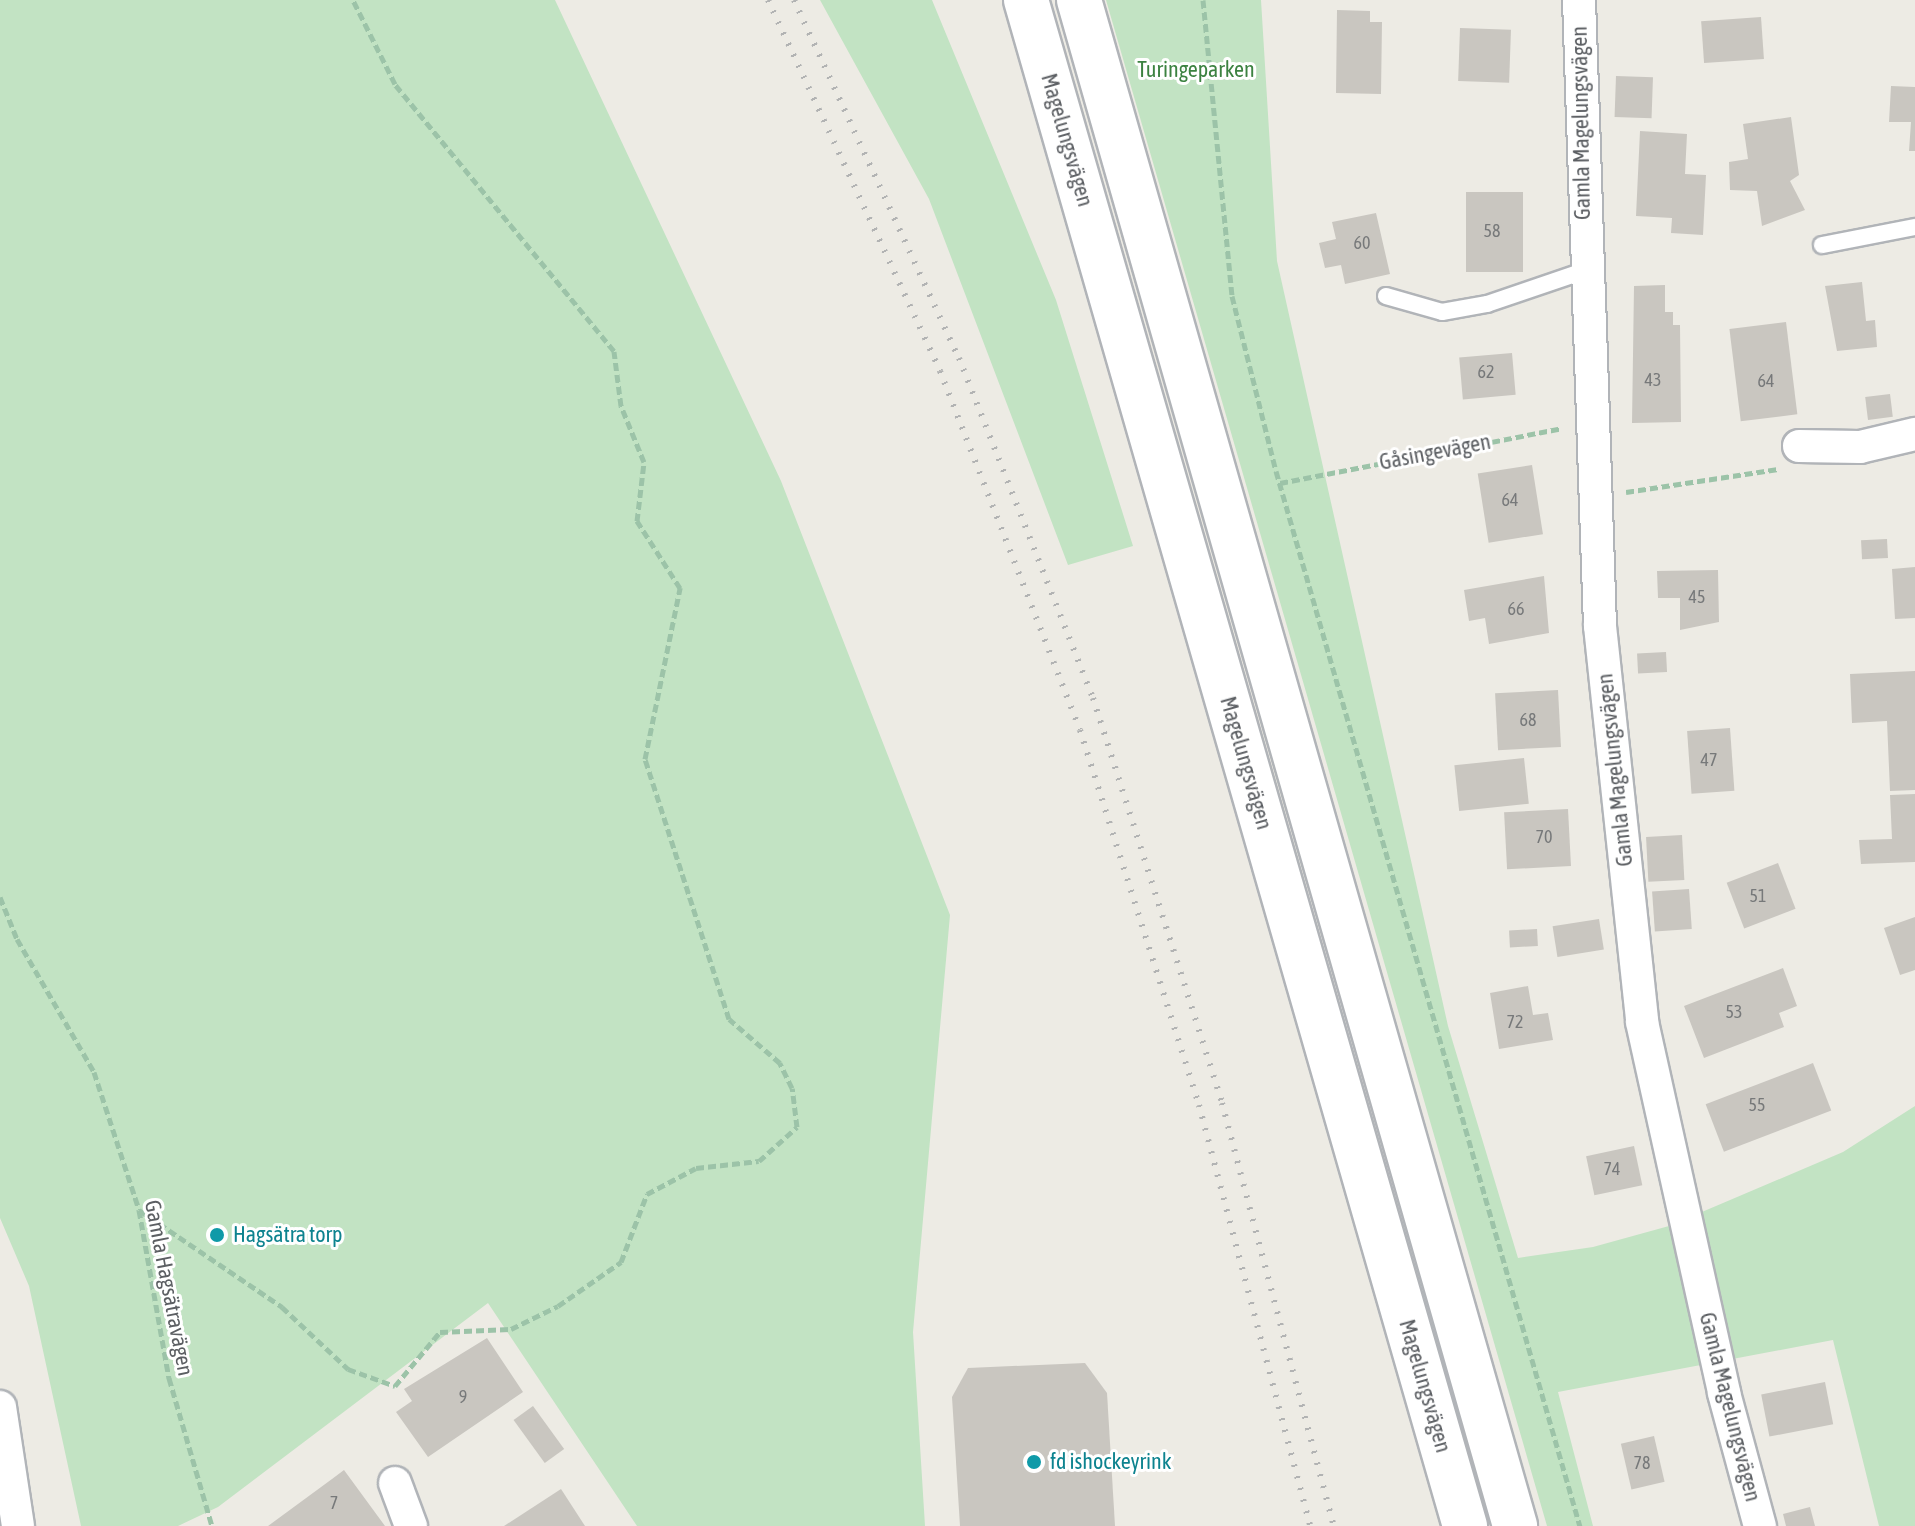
<!DOCTYPE html>
<meta charset="utf-8">
<style>
body{margin:0}
#map{position:relative;width:1915px;height:1526px;overflow:hidden;background:#edebe4;font-family:"Asap Condensed",sans-serif}
div>[style]{position:absolute}
.green>*{inset:0;background:#c2e3c3}
.building>*{inset:0;background:#c9c6c0;transform-origin:0 0}
.path>*{height:5px;margin-top:-2.5px;transform-origin:0;background:repeating-linear-gradient(90deg,#9cc3a8 0 8px,transparent 0 12px)}
.roads{filter:drop-shadow(2px 0 #b1b4b8) drop-shadow(-2px 0 #b1b4b8) drop-shadow(0 2px #b1b4b8) drop-shadow(0 -2px #b1b4b8)}
.service>*{height:16px;margin:-8px;padding:0 8px;transform-origin:8px;border-radius:8px;background:#fff}
.minor>*{height:32px;margin:-16px;padding:0 16px;transform-origin:16px;border-radius:16px;background:#fff}
.secondary>*{height:44px;margin:-22px;padding:0 22px;transform-origin:22px;border-radius:22px;background:#fff}
.rail>*{height:6px;margin-top:-3px;transform-origin:0;background:repeating-linear-gradient(90deg,#b2b3b3 0 2px,transparent 0 12px)}
.dots>*{width:22px;height:22px;translate:-50% -50%;box-sizing:border-box;border:4px solid #fff;border-radius:50%}
span{translate:-50% -50%;white-space:nowrap;text-align:center;line-height:1.15;-webkit-text-stroke:6px #fff;paint-order:stroke}
.number-label{font-size:18px;color:#77797a}
.number-label span{-webkit-text-stroke-width:0}
.park-label{font-size:22px;color:#3c8241}
.street-label{font-size:22px;color:#5c5f63}
.culture-label{font-size:22px;color:#0d838f}
.left{translate:0 -50%;text-align:left}
</style>
<div id="map">
<div class="green">
<div style="clip-path:polygon(0 0,555px 0,781px 481px,950px 915px,913px 1332px,925px 1526px,637px 1526px,488px 1303px,218px 1507px,178px 1526px,81px 1526px,29px 1286px,0 1218px)"></div>
<div style="clip-path:polygon(820px 0,932px 0,1056px 300px,1133px 546px,1068px 565px,929px 199px)"></div>
<div style="clip-path:polygon(1106px 0,1261px 0,1277px 261px,1448px 1026px,1518px 1258px,1593px 1247px,1669px 1226px,1843px 1152px,1915px 1106px,1915px 1526px,1879px 1526px,1833px 1340px,1558px 1392px,1593px 1526px,1547px 1526px)"></div>
</div>
<div class="building">
<div style="clip-path:polygon(1337px 10px,1370px 11px,1370px 22px,1382px 22px,1381px 94px,1336px 93px)"></div>
<div style="left:1761px;top:17px;width:42px;height:60px;rotate:86deg"></div>
<div style="left:1460px;top:28px;width:51px;height:53px;rotate:2deg"></div>
<div style="left:1616px;top:76px;width:37px;height:41px;rotate:2deg"></div>
<div style="clip-path:polygon(1891px 86px,1915px 87px,1915px 151px,1909px 151px,1911px 122px,1889px 122px)"></div>
<div style="clip-path:polygon(1791px 117px,1799px 175px,1790px 181px,1805px 210px,1762px 226px,1757px 191px,1730px 190px,1729px 162px,1748px 159px,1743px 124px)"></div>
<div style="clip-path:polygon(1640px 131px,1687px 134px,1685px 174px,1706px 175px,1703px 235px,1671px 233px,1672px 218px,1636px 216px)"></div>
<div style="left:1523px;top:192px;width:80px;height:57px;rotate:90deg"></div>
<div style="clip-path:polygon(1376px 213px,1390px 274px,1345px 284px,1341px 265px,1325px 268px,1319px 243px,1336px 239px,1332px 222px)"></div>
<div style="clip-path:polygon(1862px 282px,1866px 321px,1875px 320px,1877px 347px,1837px 351px,1825px 286px)"></div>
<div style="clip-path:polygon(1665px 285px,1665px 312px,1673px 312px,1673px 325px,1680px 325px,1681px 422px,1632px 423px,1634px 286px)"></div>
<div style="left:1786px;top:322px;width:93px;height:57px;rotate:83deg"></div>
<div style="left:1512px;top:353px;width:42px;height:53px;rotate:85deg"></div>
<div style="left:1890px;top:394px;width:23px;height:25px;rotate:83deg"></div>
<div style="left:1532px;top:465px;width:70px;height:55px;rotate:81deg"></div>
<div style="left:1887px;top:539px;width:19px;height:26px;rotate:87deg"></div>
<div style="clip-path:polygon(1915px 567px,1915px 618px,1895px 619px,1892px 569px)"></div>
<div style="clip-path:polygon(1718px 570px,1719px 622px,1680px 630px,1680px 598px,1658px 598px,1657px 571px)"></div>
<div style="clip-path:polygon(1544px 576px,1549px 633px,1489px 644px,1485px 618px,1469px 621px,1464px 590px)"></div>
<div style="left:1666px;top:652px;width:20px;height:29px;rotate:87deg"></div>
<div style="clip-path:polygon(1915px 671px,1915px 790px,1890px 791px,1887px 721px,1852px 723px,1850px 674px)"></div>
<div style="left:1558px;top:690px;width:57px;height:63px;rotate:87deg"></div>
<div style="left:1730px;top:728px;width:63px;height:43px;rotate:86deg"></div>
<div style="left:1524px;top:758px;width:46px;height:70px;rotate:84deg"></div>
<div style="clip-path:polygon(1915px 794px,1915px 862px,1861px 864px,1859px 840px,1892px 839px,1890px 795px)"></div>
<div style="left:1568px;top:809px;width:57px;height:64px;rotate:87deg"></div>
<div style="left:1682px;top:835px;width:45px;height:36px;rotate:87deg"></div>
<div style="left:1778px;top:863px;width:49px;height:55px;rotate:69deg"></div>
<div style="left:1689px;top:889px;width:40px;height:37px;rotate:86deg"></div>
<div style="clip-path:polygon(1915px 917px,1915px 970px,1900px 975px,1884px 928px)"></div>
<div style="left:1599px;top:919px;width:31px;height:47px;rotate:81deg"></div>
<div style="left:1537px;top:929px;width:17px;height:28px;rotate:87deg"></div>
<div style="clip-path:polygon(1783px 968px,1797px 1006px,1779px 1013px,1784px 1027px,1704px 1058px,1684px 1006px)"></div>
<div style="clip-path:polygon(1528px 986px,1533px 1015px,1548px 1013px,1553px 1040px,1499px 1049px,1490px 993px)"></div>
<div style="left:1813px;top:1063px;width:51px;height:115px;rotate:69deg"></div>
<div style="left:1634px;top:1146px;width:40px;height:49px;rotate:78deg"></div>
<div style="clip-path:polygon(487px 1338px,523px 1392px,428px 1457px,396px 1412px,412px 1401px,404px 1389px)"></div>
<div style="clip-path:polygon(1085px 1363px,1107px 1393px,1115px 1526px,960px 1526px,952px 1397px,968px 1368px)"></div>
<div style="left:1825px;top:1382px;width:43px;height:65px;rotate:79deg"></div>
<div style="left:533px;top:1406px;width:53px;height:24px;rotate:54deg"></div>
<div style="left:1654px;top:1436px;width:47px;height:34px;rotate:77deg"></div>
<div style="clip-path:polygon(344px 1470px,385px 1526px,268px 1526px,332px 1479px)"></div>
<div style="clip-path:polygon(561px 1489px,585px 1526px,504px 1526px)"></div>
<div style="clip-path:polygon(1810px 1507px,1815px 1526px,1786px 1526px,1783px 1514px)"></div>
</div>
<div class="path">
<div style="left:1203px;top:0;width:297px;rotate:84.4deg"></div>
<div style="left:1232px;top:296px;width:180px;rotate:75.9deg"></div>
<div style="left:1276px;top:471px;width:1098px;rotate:73.93deg"></div>
<div style="left:1280px;top:483px;width:287px;rotate:-11deg"></div>
<div style="left:1626px;top:492px;width:154px;rotate:-8.6deg"></div>
<div style="left:0;top:897px;width:45px;rotate:68deg"></div>
<div style="left:17px;top:939px;width:154px;rotate:59.9deg"></div>
<div style="left:94px;top:1072px;width:145px;rotate:71.9deg"></div>
<div style="left:139px;top:1210px;width:171px;rotate:79.9deg"></div>
<div style="left:169px;top:1378px;width:154px;rotate:73.8deg"></div>
<div style="left:139px;top:1210px;width:173px;rotate:34.1deg"></div>
<div style="left:282px;top:1307px;width:91px;rotate:43.2deg"></div>
<div style="left:348px;top:1369px;width:50px;rotate:19.9deg"></div>
<div style="left:395px;top:1386px;width:70px;rotate:-50.2deg"></div>
<div style="left:440px;top:1332px;width:71px;rotate:-2.4deg"></div>
<div style="left:511px;top:1329px;width:52px;rotate:-26.1deg"></div>
<div style="left:558px;top:1306px;width:77px;rotate:-34.9deg"></div>
<div style="left:621px;top:1262px;width:73px;rotate:-69.1deg"></div>
<div style="left:647px;top:1194px;width:55px;rotate:-28deg"></div>
<div style="left:696px;top:1168px;width:63px;rotate:-6.3deg"></div>
<div style="left:759px;top:1161px;width:51px;rotate:-41.8deg"></div>
<div style="left:797px;top:1127px;width:39px;rotate:-97deg"></div>
<div style="left:792px;top:1088px;width:28px;rotate:-116deg"></div>
<div style="left:780px;top:1063px;width:67px;rotate:-139.2deg"></div>
<div style="left:729px;top:1019px;width:273px;rotate:-107.9deg"></div>
<div style="left:645px;top:759px;width:175px;rotate:-78.4deg"></div>
<div style="left:680px;top:588px;width:80px;rotate:-122.7deg"></div>
<div style="left:637px;top:521px;width:59px;rotate:-83.2deg"></div>
<div style="left:644px;top:462px;width:61px;rotate:-112.3deg"></div>
<div style="left:621px;top:406px;width:55px;rotate:-97.3deg"></div>
<div style="left:614px;top:351px;width:345px;rotate:-129.4deg"></div>
<div style="left:395px;top:84px;width:94px;rotate:-116.6deg"></div>
</div>
<div class="roads">
<div class="service">
<div style="left:1822px;top:245px;width:95px;rotate:-11deg"></div>
<div style="left:1386px;top:296px;width:58px;rotate:15.9deg"></div>
<div style="left:1442px;top:312px;width:46px;rotate:-10.1deg"></div>
<div style="left:1487px;top:304px;width:102px;rotate:-18.8deg"></div>
</div>
<div class="minor">
<div style="left:1579px;top:0;width:626px;rotate:88.08deg"></div>
<div style="left:1600px;top:626px;width:398px;rotate:83.9deg"></div>
<div style="left:1642px;top:1022px;width:380px;rotate:77.5deg"></div>
<div style="left:1724px;top:1393px;width:138px;rotate:74.9deg"></div>
<div style="left:1799px;top:446px;width:61px;rotate:0.9deg"></div>
<div style="left:1860px;top:447px;width:57px;rotate:-13.3deg"></div>
<div style="left:0;top:1407px;width:120px;rotate:81.4deg"></div>
<div style="left:395px;top:1483px;width:46px;rotate:69.6deg"></div>
</div>
<div class="secondary">
<div style="left:1026px;top:0;width:1588px;rotate:73.95deg"></div>
<div style="left:1079px;top:0;width:1587px;rotate:74.05deg"></div>
</div>
</div>
<div class="rail">
<div style="left:768px;top:0;width:409px;rotate:65.1deg"></div>
<div style="left:940px;top:371px;width:385px;rotate:68.7deg"></div>
<div style="left:1080px;top:730px;width:393px;rotate:72.4deg"></div>
<div style="left:1199px;top:1105px;width:435px;rotate:75.2deg"></div>
<div style="left:794px;top:0;width:394px;rotate:65.3deg"></div>
<div style="left:959px;top:358px;width:365px;rotate:68.5deg"></div>
<div style="left:1093px;top:698px;width:425px;rotate:72.3deg"></div>
<div style="left:1222px;top:1103px;width:438px;rotate:75.2deg"></div>
</div>
<div class="dots">
<div style="left:217px;top:1235px;background:#0f9aa8"></div>
<div style="left:1034px;top:1462px;background:#0f9aa8"></div>
</div>
<div class="number-label">
<span style="left:1492px;top:231px">58</span>
<span style="left:1362px;top:243px">60</span>
<span style="left:1486px;top:372px">62</span>
<span style="left:1653px;top:380px">43</span>
<span style="left:1766px;top:381px">64</span>
<span style="left:1510px;top:500px">64</span>
<span style="left:1697px;top:597px">45</span>
<span style="left:1516px;top:609px">66</span>
<span style="left:1528px;top:720px">68</span>
<span style="left:1709px;top:760px">47</span>
<span style="left:1544px;top:837px">70</span>
<span style="left:1758px;top:896px">51</span>
<span style="left:1734px;top:1012px">53</span>
<span style="left:1515px;top:1022px">72</span>
<span style="left:1757px;top:1105px">55</span>
<span style="left:1612px;top:1169px">74</span>
<span style="left:463px;top:1397px">9</span>
<span style="left:1642px;top:1463px">78</span>
<span style="left:334px;top:1503px">7</span>
</div>
<div class="park-label">
<span style="left:1196px;top:70px">Turingeparken</span>
</div>
<div class="street-label">
<span style="left:1581px;top:123px;rotate:-91deg">Gamla Magelungsvägen</span>
<span style="left:1067px;top:140px;rotate:74deg">Magelungsvägen</span>
<span style="left:1435px;top:452px;rotate:-11deg">Gåsingevägen</span>
<span style="left:1246px;top:763px;rotate:74deg">Magelungsvägen</span>
<span style="left:1615px;top:770px;rotate:-96deg">Gamla Magelungsvägen</span>
<span style="left:169px;top:1288px;rotate:79deg">Gamla Hagsätravägen</span>
<span style="left:1425px;top:1386px;rotate:74deg">Magelungsvägen</span>
<span style="left:1730px;top:1407px;rotate:76deg">Gamla Magelungsvägen</span>
</div>
<div class="culture-label">
<span class="left" style="left:233px;top:1235px">Hagsätra torp</span>
<span class="left" style="left:1050px;top:1462px">fd ishockeyrink</span>
</div>
</div>
